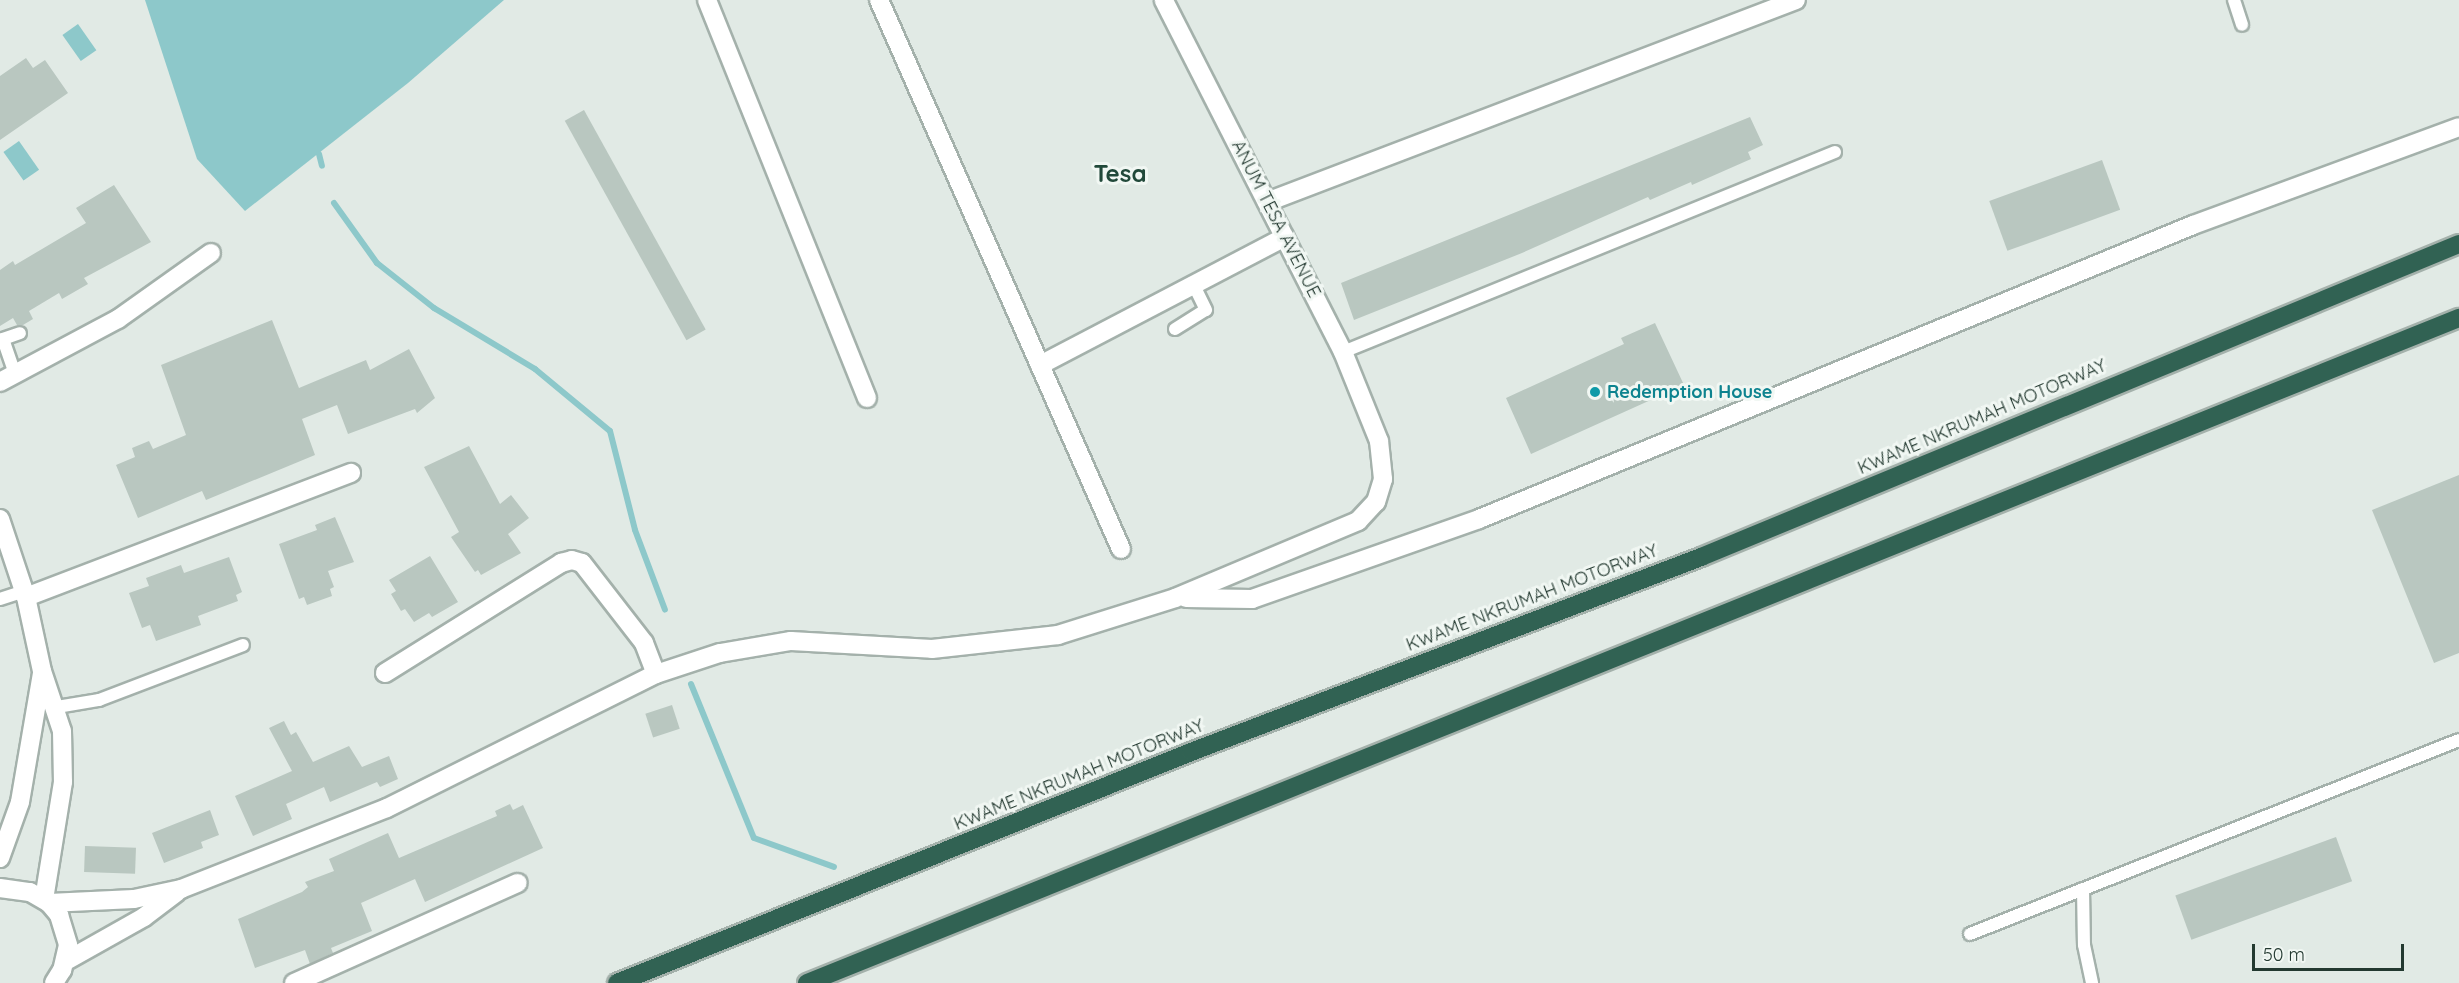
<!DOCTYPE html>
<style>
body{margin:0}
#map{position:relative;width:2459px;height:983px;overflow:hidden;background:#e1eae5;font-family:Quicksand,sans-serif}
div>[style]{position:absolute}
.water>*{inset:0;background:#8dc8ca;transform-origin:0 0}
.stream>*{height:6px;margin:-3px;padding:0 3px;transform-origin:3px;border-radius:3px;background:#8dc8ca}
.building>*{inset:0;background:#b9c7c0;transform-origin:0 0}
.roads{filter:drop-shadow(2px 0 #a4b1ab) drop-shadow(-2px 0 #a4b1ab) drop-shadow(0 2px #a4b1ab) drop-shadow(0 -2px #a4b1ab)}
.service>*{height:12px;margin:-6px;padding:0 6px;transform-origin:6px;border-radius:6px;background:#fff}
.minor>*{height:18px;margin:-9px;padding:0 9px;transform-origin:9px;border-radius:9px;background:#fff}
.secondary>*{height:18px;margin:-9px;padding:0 9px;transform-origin:9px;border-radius:9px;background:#fff}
.motorway>*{height:18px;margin:-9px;padding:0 9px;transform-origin:9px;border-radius:9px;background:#316253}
.dots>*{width:16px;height:16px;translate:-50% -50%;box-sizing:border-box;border:3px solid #f1f7f3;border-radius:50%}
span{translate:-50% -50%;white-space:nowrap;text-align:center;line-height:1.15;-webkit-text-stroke:6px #f1f7f3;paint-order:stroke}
.street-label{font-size:18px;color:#233930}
.culture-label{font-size:18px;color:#0d838f;font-weight:700}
.left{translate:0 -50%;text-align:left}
.district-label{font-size:24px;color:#21493a;font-weight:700}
.scale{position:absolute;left:2252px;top:944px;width:152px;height:27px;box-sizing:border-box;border:3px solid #233930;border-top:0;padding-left:8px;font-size:18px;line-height:21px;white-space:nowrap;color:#233930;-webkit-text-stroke:4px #f1f7f3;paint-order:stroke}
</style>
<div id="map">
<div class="water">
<div style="clip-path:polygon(145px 0,504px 0,408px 83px,245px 211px,197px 159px)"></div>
<div style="left:78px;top:24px;width:32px;height:19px;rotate:55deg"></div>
<div style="left:19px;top:141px;width:35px;height:19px;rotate:55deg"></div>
</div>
<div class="stream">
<div style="left:319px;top:154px;width:12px;rotate:76deg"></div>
<div style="left:334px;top:203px;width:74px;rotate:54.4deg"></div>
<div style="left:377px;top:263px;width:73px;rotate:38.3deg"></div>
<div style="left:434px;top:308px;width:118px;rotate:31.1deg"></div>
<div style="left:535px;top:369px;width:97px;rotate:39.6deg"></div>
<div style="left:610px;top:431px;width:102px;rotate:75.8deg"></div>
<div style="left:635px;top:530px;width:85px;rotate:69.4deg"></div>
<div style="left:691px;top:684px;width:166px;rotate:67.8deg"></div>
<div style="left:754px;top:838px;width:85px;rotate:19.9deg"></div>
</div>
<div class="building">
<div style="clip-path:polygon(26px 58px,33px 68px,45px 60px,68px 93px,0 140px,0 76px)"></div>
<div style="left:584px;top:110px;width:251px;height:22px;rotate:61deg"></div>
<div style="clip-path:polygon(1750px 117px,1763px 145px,1748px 152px,1751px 159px,1692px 185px,1691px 182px,1650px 200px,1648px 197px,1522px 253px,1354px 320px,1341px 283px)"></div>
<div style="left:2102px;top:160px;width:53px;height:120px;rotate:70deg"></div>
<div style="clip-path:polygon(114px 185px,151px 242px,84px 278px,88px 284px,62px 299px,59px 293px,29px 311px,33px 319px,23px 325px,17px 325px,13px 318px,0 326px,0 270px,13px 261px,15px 265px,86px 223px,76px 208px)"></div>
<div style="clip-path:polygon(272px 320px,299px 388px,366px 360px,370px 370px,409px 349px,435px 398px,417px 413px,415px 409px,348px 434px,337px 405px,302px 419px,315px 455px,206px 500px,202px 491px,138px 518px,116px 465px,135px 457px,132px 448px,149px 441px,153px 449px,186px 435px,161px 365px)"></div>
<div style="clip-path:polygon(1655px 323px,1684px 385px,1531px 454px,1506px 398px,1624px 344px,1621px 338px)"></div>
<div style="clip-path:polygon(469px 446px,500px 504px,511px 495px,529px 518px,508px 534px,521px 553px,481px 575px,478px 570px,475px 572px,451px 537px,459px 532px,424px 467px)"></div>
<div style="clip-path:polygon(2459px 475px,2459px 653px,2434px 663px,2372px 510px)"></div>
<div style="clip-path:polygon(335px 517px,354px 562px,328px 571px,334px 587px,330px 589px,332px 596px,307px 605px,304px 597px,299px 599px,279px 544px,317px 530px,315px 525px)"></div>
<div style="clip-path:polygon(430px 556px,458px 602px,432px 617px,429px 613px,414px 622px,405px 609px,401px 611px,391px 594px,396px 591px,389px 580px)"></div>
<div style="clip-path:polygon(229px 557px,242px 592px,236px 595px,238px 601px,198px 616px,201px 625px,156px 641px,150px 625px,142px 628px,129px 593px,149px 586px,146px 578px,181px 565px,184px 573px)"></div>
<div style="left:672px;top:705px;width:25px;height:28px;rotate:72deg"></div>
<div style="clip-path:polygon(284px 721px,291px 735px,296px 732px,313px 762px,349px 746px,362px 767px,389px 756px,398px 779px,380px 787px,377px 782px,330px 802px,324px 787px,286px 804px,292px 819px,253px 836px,235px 796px,292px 771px,269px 728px)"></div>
<div style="clip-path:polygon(510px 804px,513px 810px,523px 805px,543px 848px,425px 902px,415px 879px,361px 903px,372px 931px,331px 948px,333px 953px,310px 964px,305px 950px,255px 968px,238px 919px,302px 892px,308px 887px,305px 882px,334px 871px,329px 859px,388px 833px,399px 858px,497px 816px,495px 811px)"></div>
<div style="clip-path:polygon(210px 810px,219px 835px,201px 842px,203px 848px,164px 863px,152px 833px)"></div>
<div style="left:2336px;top:837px;width:47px;height:171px;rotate:70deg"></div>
<div style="left:85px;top:846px;width:51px;height:26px;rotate:2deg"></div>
</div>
<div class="roads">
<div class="service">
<div style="left:2234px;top:0;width:26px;rotate:72deg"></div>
<div style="left:1175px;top:329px;width:36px;rotate:-32deg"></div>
<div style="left:1206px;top:310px;width:28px;rotate:-116deg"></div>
<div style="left:3px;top:339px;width:36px;rotate:71deg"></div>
<div style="left:0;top:340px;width:21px;rotate:-19deg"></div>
<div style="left:1343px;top:352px;width:531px;rotate:-22.12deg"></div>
<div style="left:0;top:599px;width:25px;rotate:-18deg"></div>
<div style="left:57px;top:707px;width:43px;rotate:-9.5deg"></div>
<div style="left:99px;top:700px;width:154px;rotate:-20.9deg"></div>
<div style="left:2083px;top:889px;width:56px;rotate:89deg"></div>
<div style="left:2084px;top:945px;width:39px;rotate:78deg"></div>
<div style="left:1970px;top:934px;width:526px;rotate:-21.64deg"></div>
</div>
<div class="minor">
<div style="left:707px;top:0;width:429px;rotate:68.1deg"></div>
<div style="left:879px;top:0;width:600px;rotate:66.21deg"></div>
<div style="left:1267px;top:202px;width:566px;rotate:-20.9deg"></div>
<div style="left:1040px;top:365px;width:276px;rotate:-27.6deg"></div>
<div style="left:0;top:382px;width:134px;rotate:-28.1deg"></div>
<div style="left:118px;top:319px;width:114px;rotate:-35.4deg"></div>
<div style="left:26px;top:597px;width:348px;rotate:-20.9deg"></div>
<div style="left:1186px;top:598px;width:66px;rotate:0.9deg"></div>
<div style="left:1252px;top:599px;width:241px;rotate:-19.4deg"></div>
<div style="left:1479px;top:519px;width:772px;rotate:-22.38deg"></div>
<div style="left:2193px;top:225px;width:283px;rotate:-20.2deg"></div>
<div style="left:385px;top:673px;width:208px;rotate:-32deg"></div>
<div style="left:561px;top:563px;width:11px;rotate:-15deg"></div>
<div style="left:572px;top:560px;width:10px;rotate:17deg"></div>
<div style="left:582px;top:563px;width:101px;rotate:52.2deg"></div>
<div style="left:644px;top:643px;width:33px;rotate:69deg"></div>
<div style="left:49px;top:903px;width:85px;rotate:-2.7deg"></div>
<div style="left:134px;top:899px;width:48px;rotate:-12deg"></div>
<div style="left:181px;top:889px;width:221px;rotate:-21.5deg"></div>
<div style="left:387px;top:808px;width:301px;rotate:-26.5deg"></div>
<div style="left:656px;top:674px;width:67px;rotate:-18.2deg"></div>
<div style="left:720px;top:653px;width:72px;rotate:-9.6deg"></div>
<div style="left:791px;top:641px;width:141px;rotate:3.2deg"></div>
<div style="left:932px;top:649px;width:127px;rotate:-6.3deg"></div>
<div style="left:1058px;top:635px;width:123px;rotate:-17.5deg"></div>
<div style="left:1175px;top:598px;width:199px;rotate:-22.8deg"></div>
<div style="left:1358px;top:521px;width:26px;rotate:-47deg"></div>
<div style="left:1376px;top:502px;width:24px;rotate:-73deg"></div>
<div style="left:1383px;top:479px;width:38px;rotate:-96deg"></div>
<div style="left:1379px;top:441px;width:96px;rotate:-112deg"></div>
<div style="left:1343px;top:352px;width:395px;rotate:-117deg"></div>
<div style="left:66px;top:961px;width:90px;rotate:-29.4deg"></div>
<div style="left:144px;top:917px;width:41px;rotate:-37.1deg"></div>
<div style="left:294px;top:983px;width:245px;rotate:-24.1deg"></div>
</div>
<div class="secondary">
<div style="left:0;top:519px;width:82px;rotate:71.6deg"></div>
<div style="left:26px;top:597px;width:76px;rotate:77.8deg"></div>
<div style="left:42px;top:671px;width:63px;rotate:71.6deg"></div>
<div style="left:62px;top:731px;width:51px;rotate:88.9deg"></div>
<div style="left:63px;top:782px;width:119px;rotate:99.2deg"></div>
<div style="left:0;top:858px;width:59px;rotate:-70.3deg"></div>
<div style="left:20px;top:802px;width:131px;rotate:-80.3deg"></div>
<div style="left:0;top:888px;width:30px;rotate:8deg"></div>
<div style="left:30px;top:892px;width:22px;rotate:30deg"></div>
<div style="left:49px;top:903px;width:16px;rotate:50deg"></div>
<div style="left:59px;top:915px;width:31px;rotate:73deg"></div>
<div style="left:68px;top:945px;width:26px;rotate:103deg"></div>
<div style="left:62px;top:970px;width:15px;rotate:122deg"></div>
</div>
<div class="motorway">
<div style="left:617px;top:983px;width:619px;rotate:-21.92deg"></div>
<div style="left:1191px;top:752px;width:546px;rotate:-20.92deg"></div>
<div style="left:1701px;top:557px;width:820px;rotate:-22.44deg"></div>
<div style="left:807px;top:983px;width:1781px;rotate:-21.93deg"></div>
</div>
</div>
<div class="dots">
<div style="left:1595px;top:392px;background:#0f9aa8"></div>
</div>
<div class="street-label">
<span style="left:1276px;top:219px;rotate:63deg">ANUM TESA AVENUE</span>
<span style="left:1982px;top:417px;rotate:-23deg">KWAME NKRUMAH MOTORWAY</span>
<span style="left:1532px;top:598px;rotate:-21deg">KWAME NKRUMAH MOTORWAY</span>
<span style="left:1079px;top:775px;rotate:-22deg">KWAME NKRUMAH MOTORWAY</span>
</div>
<div class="culture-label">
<span class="left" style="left:1607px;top:392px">Redemption House</span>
</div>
<div class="district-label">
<span style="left:1120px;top:174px">Tesa</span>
</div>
<div class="scale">50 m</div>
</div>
